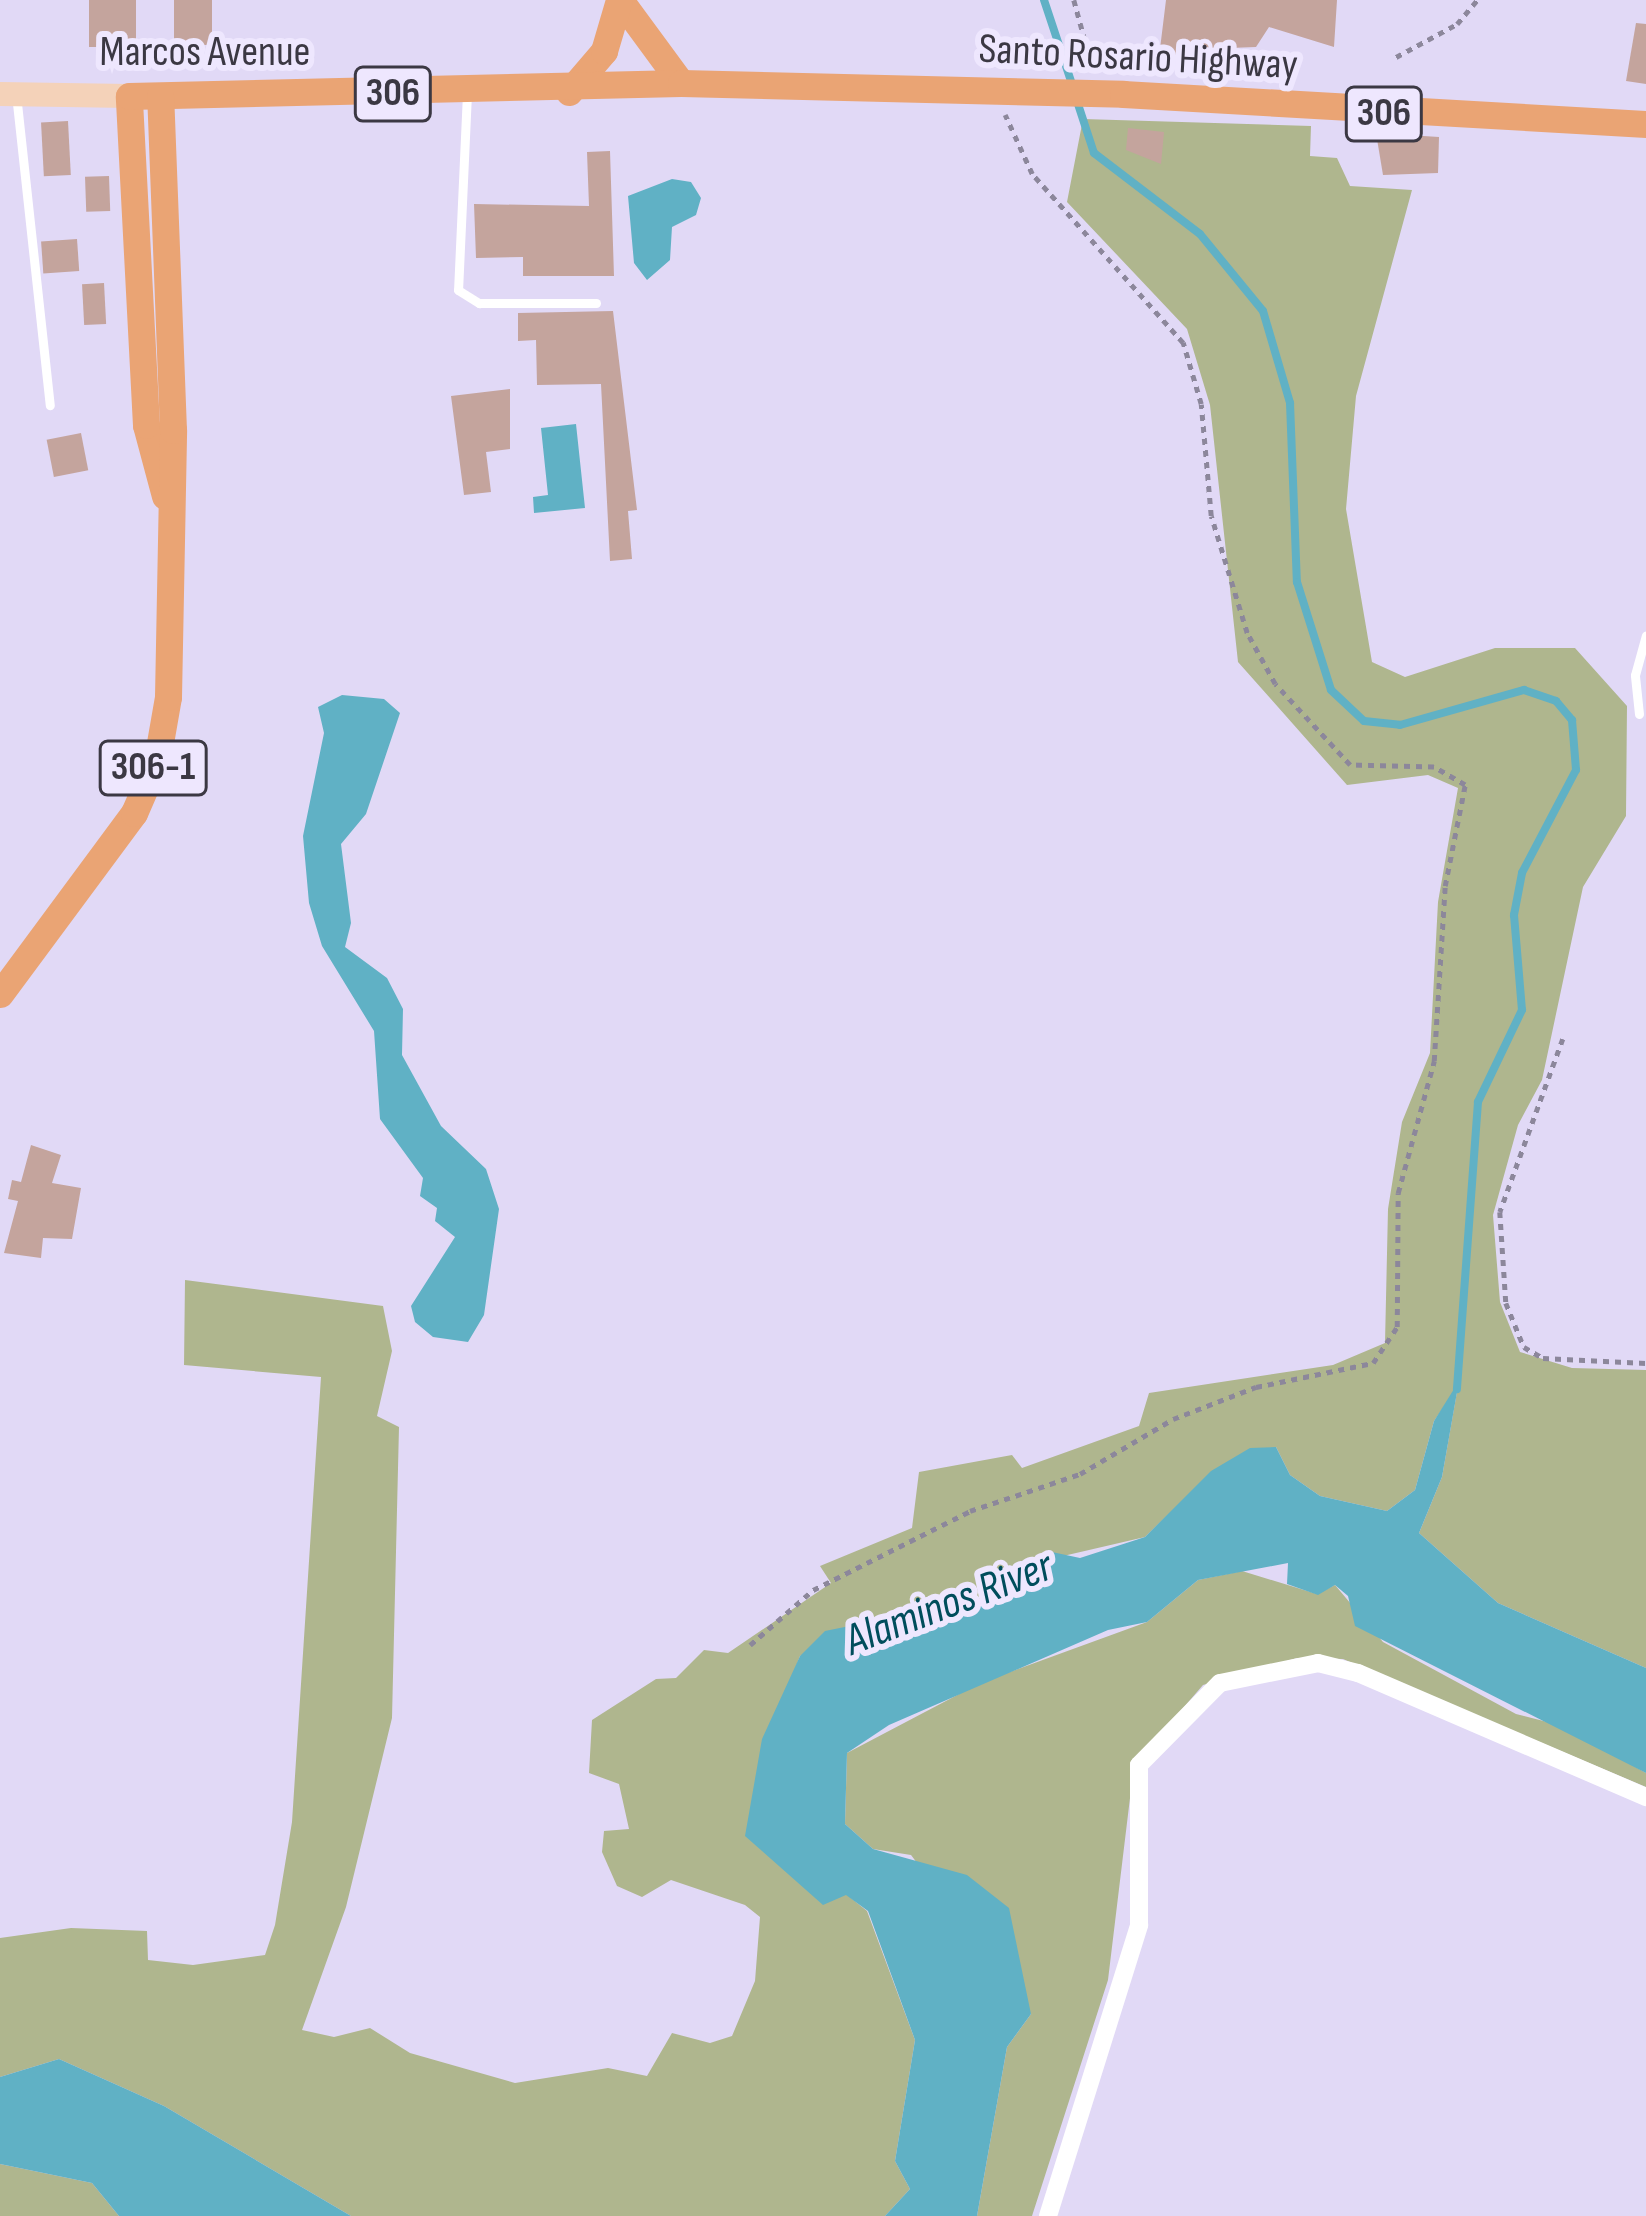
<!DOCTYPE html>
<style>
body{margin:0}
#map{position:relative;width:1646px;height:2216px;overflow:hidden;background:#e1d9f6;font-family:"Sofia Sans Condensed",sans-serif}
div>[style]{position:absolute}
.green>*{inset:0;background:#afb68e}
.water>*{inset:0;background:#60b1c5}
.stream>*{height:8px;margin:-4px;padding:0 4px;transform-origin:4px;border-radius:4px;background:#60b1c5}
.building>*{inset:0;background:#c4a49d;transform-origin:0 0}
.path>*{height:4.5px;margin-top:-2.25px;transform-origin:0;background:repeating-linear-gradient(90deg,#8c879b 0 6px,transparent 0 12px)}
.service>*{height:9px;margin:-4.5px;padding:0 4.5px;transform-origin:4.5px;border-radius:4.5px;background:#fff}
.minor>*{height:18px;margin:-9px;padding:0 9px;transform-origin:9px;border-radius:9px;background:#fff}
.secondary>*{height:24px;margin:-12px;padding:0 12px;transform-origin:12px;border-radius:12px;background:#f4d2b9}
.primary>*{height:27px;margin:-13.5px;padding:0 13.5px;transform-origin:13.5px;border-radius:13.5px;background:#eaa474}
span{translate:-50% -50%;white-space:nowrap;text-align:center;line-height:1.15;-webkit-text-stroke:12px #eee7fe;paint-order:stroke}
.shield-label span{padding:3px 9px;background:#eee7fe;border:3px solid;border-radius:9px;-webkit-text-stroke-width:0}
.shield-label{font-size:39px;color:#3b3843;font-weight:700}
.street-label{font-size:42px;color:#3b3843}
.water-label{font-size:45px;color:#004d5c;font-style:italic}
</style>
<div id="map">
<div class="green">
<div style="clip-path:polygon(1083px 119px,1311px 126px,1310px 156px,1337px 158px,1350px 186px,1412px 190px,1356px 396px,1346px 509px,1372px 662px,1405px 677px,1495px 648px,1575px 648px,1627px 706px,1626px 816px,1583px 887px,1542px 1080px,1518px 1125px,1493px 1215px,1500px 1302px,1520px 1352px,1572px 1368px,1646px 1370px,1646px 1668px,1498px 1603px,1419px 1533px,1442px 1477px,1458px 1386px,1434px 1421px,1415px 1490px,1387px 1511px,1320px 1496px,1290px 1475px,1276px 1447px,1177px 1506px,1145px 1537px,1033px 1563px,1007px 1594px,871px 1620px,800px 1656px,784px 1697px,846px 1894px,867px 1911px,915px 2040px,895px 2161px,910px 2189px,885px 2216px,351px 2216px,164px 2106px,59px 2059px,0 2077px,0 1938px,71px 1928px,147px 1931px,148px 1960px,193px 1965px,265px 1955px,275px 1925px,292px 1822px,321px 1377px,184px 1365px,185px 1280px,383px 1306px,392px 1351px,377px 1416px,399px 1427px,392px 1718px,346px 1907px,302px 2030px,334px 2037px,370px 2028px,410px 2053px,515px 2083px,608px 2068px,647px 2076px,672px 2033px,710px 2043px,732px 2036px,755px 1981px,760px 1917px,745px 1905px,671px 1880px,642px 1897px,617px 1886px,602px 1852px,604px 1831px,629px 1829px,619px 1784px,589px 1773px,592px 1720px,656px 1679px,676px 1678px,704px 1650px,728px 1653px,831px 1583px,820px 1566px,912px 1528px,919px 1472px,1012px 1455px,1022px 1468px,1139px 1426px,1149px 1393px,1333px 1365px,1385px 1343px,1388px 1209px,1402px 1122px,1430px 1053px,1438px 902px,1458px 788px,1428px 775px,1347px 785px,1238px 662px,1210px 405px,1187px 329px,1067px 202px)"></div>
<div style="clip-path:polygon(1242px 1571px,1317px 1594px,1335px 1585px,1383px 1642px,1516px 1714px,1563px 1726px,1646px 1773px,1646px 1787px,1343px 1659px,1297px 1658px,1203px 1685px,1134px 1765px,1108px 1980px,1032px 2216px,977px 2216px,1007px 2047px,1031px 2014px,911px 1855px,873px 1849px,845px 1824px,847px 1753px,982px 1682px,1147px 1622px,1198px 1580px)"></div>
<div style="clip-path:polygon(0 2164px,92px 2183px,119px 2216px,0 2216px)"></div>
</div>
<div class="water">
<div style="clip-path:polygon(672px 179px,691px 182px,701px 198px,696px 215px,672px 227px,670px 260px,647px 280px,634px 263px,628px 196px)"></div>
<div style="clip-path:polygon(576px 424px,585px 508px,534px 513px,533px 497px,548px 495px,541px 428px)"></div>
<div style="clip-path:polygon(342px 695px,384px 699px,400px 713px,366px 814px,341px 844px,351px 923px,345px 947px,387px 978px,403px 1009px,402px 1055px,441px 1126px,486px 1169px,499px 1209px,484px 1315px,468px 1342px,433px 1337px,415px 1322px,411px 1306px,455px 1237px,435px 1221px,437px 1208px,420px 1196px,423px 1178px,380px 1119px,374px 1031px,322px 946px,309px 903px,303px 836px,324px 733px,318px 707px)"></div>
<div style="clip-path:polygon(1459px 1381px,1442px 1477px,1419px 1533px,1498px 1603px,1646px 1668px,1646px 1773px,1355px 1626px,1348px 1596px,1335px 1585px,1318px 1595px,1287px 1584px,1288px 1563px,1198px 1580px,1147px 1622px,1108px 1630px,889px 1725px,847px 1753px,845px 1824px,873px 1849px,967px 1875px,1009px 1908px,1031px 2014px,1007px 2047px,977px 2216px,885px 2216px,910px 2189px,895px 2161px,915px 2040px,868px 1911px,846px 1895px,823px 1905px,745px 1836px,762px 1739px,800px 1656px,825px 1631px,1007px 1594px,1052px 1552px,1080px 1558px,1145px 1537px,1211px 1471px,1250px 1448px,1276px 1447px,1290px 1475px,1320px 1496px,1387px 1511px,1415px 1490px,1434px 1421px)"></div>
<div style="clip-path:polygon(59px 2059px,164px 2106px,351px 2216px,119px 2216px,92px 2183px,0 2164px,0 2077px)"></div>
</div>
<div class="stream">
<div style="left:1044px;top:0;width:89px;rotate:71.6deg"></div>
<div style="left:1076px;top:98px;width:58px;rotate:71.9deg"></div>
<div style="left:1094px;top:153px;width:133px;rotate:37.4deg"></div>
<div style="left:1200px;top:234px;width:99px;rotate:50.7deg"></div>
<div style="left:1263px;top:311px;width:96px;rotate:73.6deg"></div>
<div style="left:1290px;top:403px;width:179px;rotate:87.8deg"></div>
<div style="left:1297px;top:582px;width:113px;rotate:72.5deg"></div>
<div style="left:1331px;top:690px;width:45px;rotate:43.2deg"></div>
<div style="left:1364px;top:721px;width:36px;rotate:6deg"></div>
<div style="left:1400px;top:725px;width:129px;rotate:-15.8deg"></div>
<div style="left:1524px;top:690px;width:34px;rotate:19deg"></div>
<div style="left:1556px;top:701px;width:25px;rotate:50deg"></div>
<div style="left:1572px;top:720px;width:50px;rotate:85.4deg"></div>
<div style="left:1576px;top:770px;width:116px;rotate:117.7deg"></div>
<div style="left:1522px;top:873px;width:43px;rotate:100.8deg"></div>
<div style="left:1514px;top:915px;width:95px;rotate:85.2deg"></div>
<div style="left:1522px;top:1010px;width:102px;rotate:115.6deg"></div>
<div style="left:1478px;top:1102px;width:288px;rotate:94.2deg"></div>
</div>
<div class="building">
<div style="left:89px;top:0;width:47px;height:47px"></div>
<div style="left:174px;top:0;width:38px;height:45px"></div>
<div style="clip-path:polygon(1166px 0,1337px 0,1334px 47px,1269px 27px,1256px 47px,1229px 48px,1227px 61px,1159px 57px)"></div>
<div style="clip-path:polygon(1636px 23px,1646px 24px,1646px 84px,1626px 81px)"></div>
<div style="left:68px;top:121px;width:54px;height:27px;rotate:87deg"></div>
<div style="clip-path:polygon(1128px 128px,1164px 132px,1161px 164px,1126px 150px)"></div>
<div style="clip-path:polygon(1376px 133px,1439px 137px,1438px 173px,1383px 175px)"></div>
<div style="clip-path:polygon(610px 151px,614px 276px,523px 276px,523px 257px,476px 258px,474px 204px,589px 206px,587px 152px)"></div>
<div style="left:109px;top:176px;width:35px;height:24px;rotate:88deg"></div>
<div style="left:77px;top:239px;width:32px;height:36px;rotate:86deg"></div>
<div style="left:104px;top:283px;width:41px;height:22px;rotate:87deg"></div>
<div style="clip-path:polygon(613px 311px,637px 510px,628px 511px,632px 559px,610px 561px,601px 384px,537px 385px,536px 340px,518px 341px,518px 313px)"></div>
<div style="clip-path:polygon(510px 389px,510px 449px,486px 452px,491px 492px,464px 495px,451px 396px)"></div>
<div style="left:81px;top:433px;width:38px;height:35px;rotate:79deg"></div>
<div style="clip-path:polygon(31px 1145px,61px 1155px,52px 1183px,81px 1188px,72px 1239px,43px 1238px,41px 1258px,4px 1253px,18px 1201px,8px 1199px,12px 1180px,21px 1182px)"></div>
</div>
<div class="path">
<div style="left:1074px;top:0;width:68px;rotate:74.7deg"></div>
<div style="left:1396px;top:57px;width:69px;rotate:-28.4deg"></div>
<div style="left:1457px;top:24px;width:31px;rotate:-50deg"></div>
<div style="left:1563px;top:1039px;width:184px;rotate:110deg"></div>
<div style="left:1500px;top:1212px;width:91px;rotate:86.2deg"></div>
<div style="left:1506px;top:1303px;width:48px;rotate:67.8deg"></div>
<div style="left:1524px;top:1347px;width:22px;rotate:30deg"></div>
<div style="left:1543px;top:1358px;width:103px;rotate:2.8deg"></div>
<div style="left:750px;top:1645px;width:84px;rotate:-41.1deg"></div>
<div style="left:813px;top:1590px;width:176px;rotate:-26.7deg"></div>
<div style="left:970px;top:1511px;width:116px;rotate:-18.6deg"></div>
<div style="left:1080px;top:1474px;width:108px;rotate:-30.6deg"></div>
<div style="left:1173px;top:1419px;width:89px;rotate:-21.1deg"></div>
<div style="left:1256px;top:1387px;width:119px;rotate:-11.6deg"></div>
<div style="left:1373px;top:1363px;width:43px;rotate:-56.3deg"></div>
<div style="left:1397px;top:1327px;width:134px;rotate:-89.6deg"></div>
<div style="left:1398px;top:1193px;width:137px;rotate:-74.7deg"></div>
<div style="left:1434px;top:1061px;width:175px;rotate:-86.4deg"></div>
<div style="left:1445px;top:886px;width:103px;rotate:-78.8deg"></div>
<div style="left:1465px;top:785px;width:36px;rotate:-150deg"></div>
<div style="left:1434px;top:767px;width:84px;rotate:-178.6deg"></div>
<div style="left:1350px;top:765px;width:110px;rotate:-132.8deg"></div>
<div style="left:1275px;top:684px;width:58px;rotate:-118.8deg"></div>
<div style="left:1247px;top:633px;width:122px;rotate:-107.1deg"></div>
<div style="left:1211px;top:516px;width:112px;rotate:-95.1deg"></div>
<div style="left:1201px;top:404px;width:64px;rotate:-106.4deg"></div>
<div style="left:1183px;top:343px;width:227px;rotate:-131.8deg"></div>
<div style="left:1032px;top:174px;width:65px;rotate:-114.6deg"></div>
</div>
<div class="service">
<div style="left:467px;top:93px;width:197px;rotate:92.6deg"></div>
<div style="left:458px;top:290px;width:25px;rotate:32deg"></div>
<div style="left:479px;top:303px;width:117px"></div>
<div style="left:16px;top:94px;width:313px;rotate:83.8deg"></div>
<div style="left:1639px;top:714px;width:39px;rotate:-96deg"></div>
<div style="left:1635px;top:675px;width:41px;rotate:-74.6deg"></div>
</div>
<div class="minor">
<div style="left:1048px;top:2216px;width:305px;rotate:-72.6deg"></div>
<div style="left:1139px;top:1925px;width:160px;rotate:-90deg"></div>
<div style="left:1139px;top:1765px;width:115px;rotate:-45.4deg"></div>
<div style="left:1220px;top:1683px;width:100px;rotate:-11.5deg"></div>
<div style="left:1318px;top:1663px;width:41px;rotate:14deg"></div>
<div style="left:1358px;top:1673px;width:314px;rotate:23.3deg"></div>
</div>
<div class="secondary">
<div style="left:0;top:94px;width:129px;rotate:0.9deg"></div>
</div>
<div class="primary">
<div style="left:620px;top:0;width:103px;rotate:53.7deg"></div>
<div style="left:569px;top:92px;width:54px;rotate:-49.5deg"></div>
<div style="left:604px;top:51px;width:53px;rotate:-73.6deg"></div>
<div style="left:165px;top:496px;width:73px;rotate:-105deg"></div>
<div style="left:146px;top:425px;width:329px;rotate:-93deg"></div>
<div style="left:129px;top:96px;width:552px;rotate:-1.35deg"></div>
<div style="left:681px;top:83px;width:442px;rotate:1.4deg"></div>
<div style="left:1123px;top:94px;width:524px;rotate:3.28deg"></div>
<div style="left:0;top:994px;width:225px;rotate:-53.5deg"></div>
<div style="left:134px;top:813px;width:58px;rotate:-66.5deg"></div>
<div style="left:157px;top:760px;width:64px;rotate:-80.1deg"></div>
<div style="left:168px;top:697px;width:267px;rotate:-88.9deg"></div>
<div style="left:173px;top:430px;width:334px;rotate:-92.2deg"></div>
</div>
<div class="shield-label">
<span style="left:393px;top:94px">306</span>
<span style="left:1384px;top:114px">306</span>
<span style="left:153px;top:768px">306-1</span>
</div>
<div class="street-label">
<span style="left:205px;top:53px">Marcos Avenue</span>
<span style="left:1138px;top:58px;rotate:3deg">Santo Rosario Highway</span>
</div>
<div class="water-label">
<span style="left:949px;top:1604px;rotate:-21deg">Alaminos River</span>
</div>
</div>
